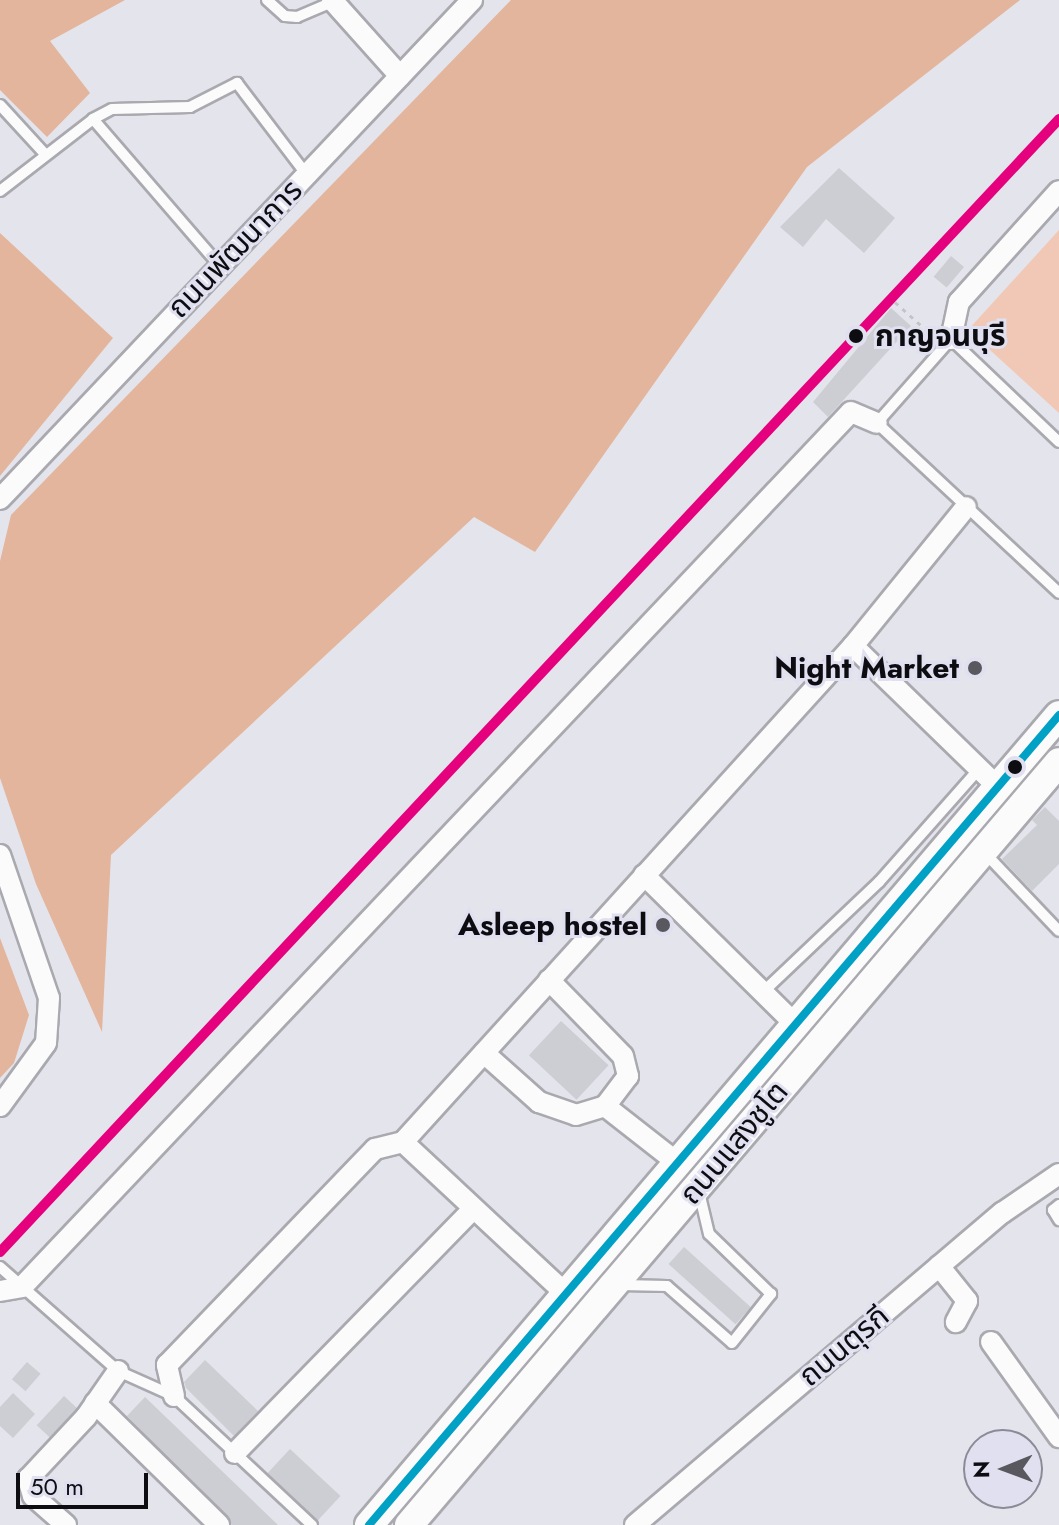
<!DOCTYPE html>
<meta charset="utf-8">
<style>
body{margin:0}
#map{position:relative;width:1059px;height:1525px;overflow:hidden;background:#e4e4ec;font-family:Jost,"Noto Sans Thai",sans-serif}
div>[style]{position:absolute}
.green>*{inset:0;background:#f0c8b5}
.forest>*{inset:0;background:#e3b59d}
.building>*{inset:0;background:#cdced4;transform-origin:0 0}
.path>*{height:3px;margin-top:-1.5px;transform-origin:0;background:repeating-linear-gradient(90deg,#c4c4c6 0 4px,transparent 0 10px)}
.roads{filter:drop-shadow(2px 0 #a9a9af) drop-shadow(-2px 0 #a9a9af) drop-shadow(0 2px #a9a9af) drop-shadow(0 -2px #a9a9af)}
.lane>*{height:10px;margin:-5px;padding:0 5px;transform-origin:5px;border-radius:5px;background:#fbfbfc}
.street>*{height:20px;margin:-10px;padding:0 10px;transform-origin:10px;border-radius:10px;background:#fbfbfc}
.secondary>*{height:28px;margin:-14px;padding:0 14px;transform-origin:14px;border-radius:14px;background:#fbfbfc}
.bus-1>*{height:8px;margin:-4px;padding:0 4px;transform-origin:4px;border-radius:4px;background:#01a1c5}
.rail-1>*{height:10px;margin:-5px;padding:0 5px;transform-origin:5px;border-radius:5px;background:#e5007d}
.dots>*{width:22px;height:22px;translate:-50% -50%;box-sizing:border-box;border:4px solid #e0e0f0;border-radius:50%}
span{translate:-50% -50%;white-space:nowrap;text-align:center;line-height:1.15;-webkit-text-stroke:6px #e0e0f0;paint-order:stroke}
.street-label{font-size:30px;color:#0c0c11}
.stop-label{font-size:30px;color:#0c0c11;font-weight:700}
.left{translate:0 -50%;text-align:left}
.poi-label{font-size:30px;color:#0c0c11;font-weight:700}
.right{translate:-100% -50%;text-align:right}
.north{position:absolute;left:963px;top:1429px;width:80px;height:80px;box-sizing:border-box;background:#e0e0f0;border:2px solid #8b8b97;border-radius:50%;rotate:269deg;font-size:22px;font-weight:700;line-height:32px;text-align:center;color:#0c0c11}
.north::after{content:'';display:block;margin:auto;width:28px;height:36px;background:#58585e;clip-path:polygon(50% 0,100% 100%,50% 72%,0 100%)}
.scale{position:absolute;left:16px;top:1473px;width:132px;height:36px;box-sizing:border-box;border:4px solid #0c0c11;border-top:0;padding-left:10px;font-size:24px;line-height:28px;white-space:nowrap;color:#0c0c11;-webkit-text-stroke:6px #e0e0f0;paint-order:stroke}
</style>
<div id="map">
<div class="green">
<div style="clip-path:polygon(1059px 230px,1059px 413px,968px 330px)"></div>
</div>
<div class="forest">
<div style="clip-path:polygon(0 0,125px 0,50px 41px,90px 93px,47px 137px,0 90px)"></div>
<div style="clip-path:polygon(511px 0,1020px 0,807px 167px,535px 552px,474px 517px,111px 855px,102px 1032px,36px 884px,0 778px,0 561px,11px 515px)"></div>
<div style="clip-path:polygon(0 233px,113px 338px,0 476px)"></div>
<div style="clip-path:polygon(0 938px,29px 1015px,14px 1063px,0 1078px)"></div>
</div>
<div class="building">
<div style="clip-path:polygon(839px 168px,895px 218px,864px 253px,826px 219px,803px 247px,780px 227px)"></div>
<div style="left:951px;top:256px;width:17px;height:27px;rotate:40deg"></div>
<div style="clip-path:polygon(891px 308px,911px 326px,828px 417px,813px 402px)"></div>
<div style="clip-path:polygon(1045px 807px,1059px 821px,1059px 864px,1032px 891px,1002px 859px,1037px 825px,1032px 820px)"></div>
<div style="left:561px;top:1021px;width:65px;height:47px;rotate:43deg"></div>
<div style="left:684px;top:1247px;width:90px;height:23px;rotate:42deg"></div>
<div style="clip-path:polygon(205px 1360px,258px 1411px,234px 1436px,186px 1388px,184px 1382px)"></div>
<div style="left:27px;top:1362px;width:18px;height:23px;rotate:41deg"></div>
<div style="clip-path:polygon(13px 1393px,35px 1414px,13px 1438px,0 1426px,0 1407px)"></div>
<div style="left:64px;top:1396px;width:18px;height:40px;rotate:43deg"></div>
<div style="clip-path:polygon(145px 1397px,278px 1525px,232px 1525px,127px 1416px)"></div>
<div style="left:290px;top:1449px;width:69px;height:33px;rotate:43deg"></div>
</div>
<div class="path">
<div style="left:895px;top:302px;width:52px;rotate:41.9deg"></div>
</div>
<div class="roads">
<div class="lane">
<div style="left:267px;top:0;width:24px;rotate:42deg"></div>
<div style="left:285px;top:16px;width:12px;rotate:5deg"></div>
<div style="left:297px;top:17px;width:39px;rotate:-23deg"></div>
<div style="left:0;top:105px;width:64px;rotate:47.5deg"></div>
<div style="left:93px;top:119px;width:21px;rotate:-28deg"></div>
<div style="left:112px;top:109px;width:78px;rotate:-1.5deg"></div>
<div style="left:190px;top:107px;width:53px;rotate:-27.1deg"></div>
<div style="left:237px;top:83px;width:114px;rotate:52.8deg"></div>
<div style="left:0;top:191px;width:118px;rotate:-37.7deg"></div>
<div style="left:93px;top:119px;width:193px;rotate:49.2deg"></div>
<div style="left:1059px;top:442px;width:149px;rotate:-136.4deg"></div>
<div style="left:951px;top:339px;width:112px;rotate:131.4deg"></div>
<div style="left:877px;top:423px;width:249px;rotate:43deg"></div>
<div style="left:983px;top:851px;width:110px;rotate:46.5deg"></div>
<div style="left:763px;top:992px;width:160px;rotate:-43.5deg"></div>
<div style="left:879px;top:882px;width:151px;rotate:-48.5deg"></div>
<div style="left:1059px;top:1205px;width:8px;rotate:140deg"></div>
<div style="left:1053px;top:1210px;width:12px;rotate:59deg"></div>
<div style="left:0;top:1267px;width:157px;rotate:41.4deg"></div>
<div style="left:118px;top:1371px;width:61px;rotate:24.1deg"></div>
<div style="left:174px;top:1396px;width:189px;rotate:43.1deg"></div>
<div style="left:621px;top:1285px;width:46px;rotate:1.2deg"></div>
<div style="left:667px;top:1286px;width:86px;rotate:41.2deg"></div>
<div style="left:732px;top:1343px;width:63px;rotate:-51.5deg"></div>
<div style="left:771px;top:1294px;width:86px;rotate:-135.9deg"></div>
<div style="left:709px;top:1234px;width:43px;rotate:-103.4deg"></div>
</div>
<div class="street">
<div style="left:332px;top:0;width:102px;rotate:48.2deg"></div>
<div style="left:951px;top:339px;width:38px;rotate:-78deg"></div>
<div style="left:959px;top:302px;width:149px;rotate:-48deg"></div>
<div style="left:0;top:499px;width:687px;rotate:-46.59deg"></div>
<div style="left:853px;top:646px;width:202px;rotate:44.2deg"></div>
<div style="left:0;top:855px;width:151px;rotate:71.1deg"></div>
<div style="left:49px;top:998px;width:45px;rotate:93.8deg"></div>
<div style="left:46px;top:1043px;width:78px;rotate:126.1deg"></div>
<div style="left:644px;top:875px;width:214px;rotate:44.6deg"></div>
<div style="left:549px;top:980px;width:106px;rotate:45.8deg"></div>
<div style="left:623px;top:1056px;width:21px;rotate:76deg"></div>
<div style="left:628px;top:1076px;width:38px;rotate:127deg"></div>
<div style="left:484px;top:1053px;width:74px;rotate:41.7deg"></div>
<div style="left:539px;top:1102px;width:39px;rotate:19deg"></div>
<div style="left:576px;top:1115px;width:30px;rotate:-17deg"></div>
<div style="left:605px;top:1106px;width:94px;rotate:38.1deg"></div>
<div style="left:403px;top:1142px;width:226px;rotate:43deg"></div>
<div style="left:939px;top:1266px;width:45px;rotate:51.3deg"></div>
<div style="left:967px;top:1301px;width:24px;rotate:118deg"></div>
<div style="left:0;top:1291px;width:22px;rotate:-10deg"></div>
<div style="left:22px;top:1287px;width:1205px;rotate:-46.55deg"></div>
<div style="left:851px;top:412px;width:28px;rotate:23deg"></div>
<div style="left:991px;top:1342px;width:117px;rotate:54.4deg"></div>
<div style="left:174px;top:1396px;width:32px;rotate:-103deg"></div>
<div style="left:167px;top:1365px;width:300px;rotate:-46.1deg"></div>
<div style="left:375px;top:1149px;width:29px;rotate:-14deg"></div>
<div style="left:403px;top:1142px;width:670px;rotate:-47.78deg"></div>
<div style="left:853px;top:646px;width:179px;rotate:-50.9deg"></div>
<div style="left:95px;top:1403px;width:174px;rotate:44.5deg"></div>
<div style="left:235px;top:1453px;width:339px;rotate:-45.7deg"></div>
<div style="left:66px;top:1525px;width:44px;rotate:-138.7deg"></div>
<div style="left:33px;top:1496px;width:18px;rotate:-106deg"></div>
<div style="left:28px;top:1479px;width:85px;rotate:-46.9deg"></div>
<div style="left:86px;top:1417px;width:56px;rotate:-55.2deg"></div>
<div style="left:635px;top:1525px;width:482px;rotate:-40.4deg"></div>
<div style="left:1002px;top:1213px;width:69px;rotate:-34.4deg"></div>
</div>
<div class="secondary">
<div style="left:369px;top:1525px;width:1064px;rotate:-49.57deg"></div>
<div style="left:409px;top:1525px;width:1002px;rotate:-49.57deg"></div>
</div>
</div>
<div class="bus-1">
<div style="left:369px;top:1525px;width:1064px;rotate:-49.57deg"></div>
</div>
<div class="rail-1">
<div style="left:0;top:1252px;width:1551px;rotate:-46.93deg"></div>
</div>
<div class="dots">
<div style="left:856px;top:336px;background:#0c0c11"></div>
<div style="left:975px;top:668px;background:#58585e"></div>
<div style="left:1015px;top:767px;background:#0c0c11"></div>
<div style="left:663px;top:925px;background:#58585e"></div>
</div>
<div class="street-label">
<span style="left:235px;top:249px;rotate:-46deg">ถนนพัฒนาการ</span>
<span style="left:734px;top:1143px;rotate:-50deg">ถนนแสงชูโต</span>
<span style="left:844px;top:1346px;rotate:-40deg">ถนนตุรกี</span>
</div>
<div class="stop-label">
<span class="left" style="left:875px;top:336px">กาญจนบุรี</span>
</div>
<div class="poi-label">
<span class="right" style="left:959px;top:668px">Night Market</span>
<span class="right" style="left:647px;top:925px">Asleep hostel</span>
</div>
<div class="north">N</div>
<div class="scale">50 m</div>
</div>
